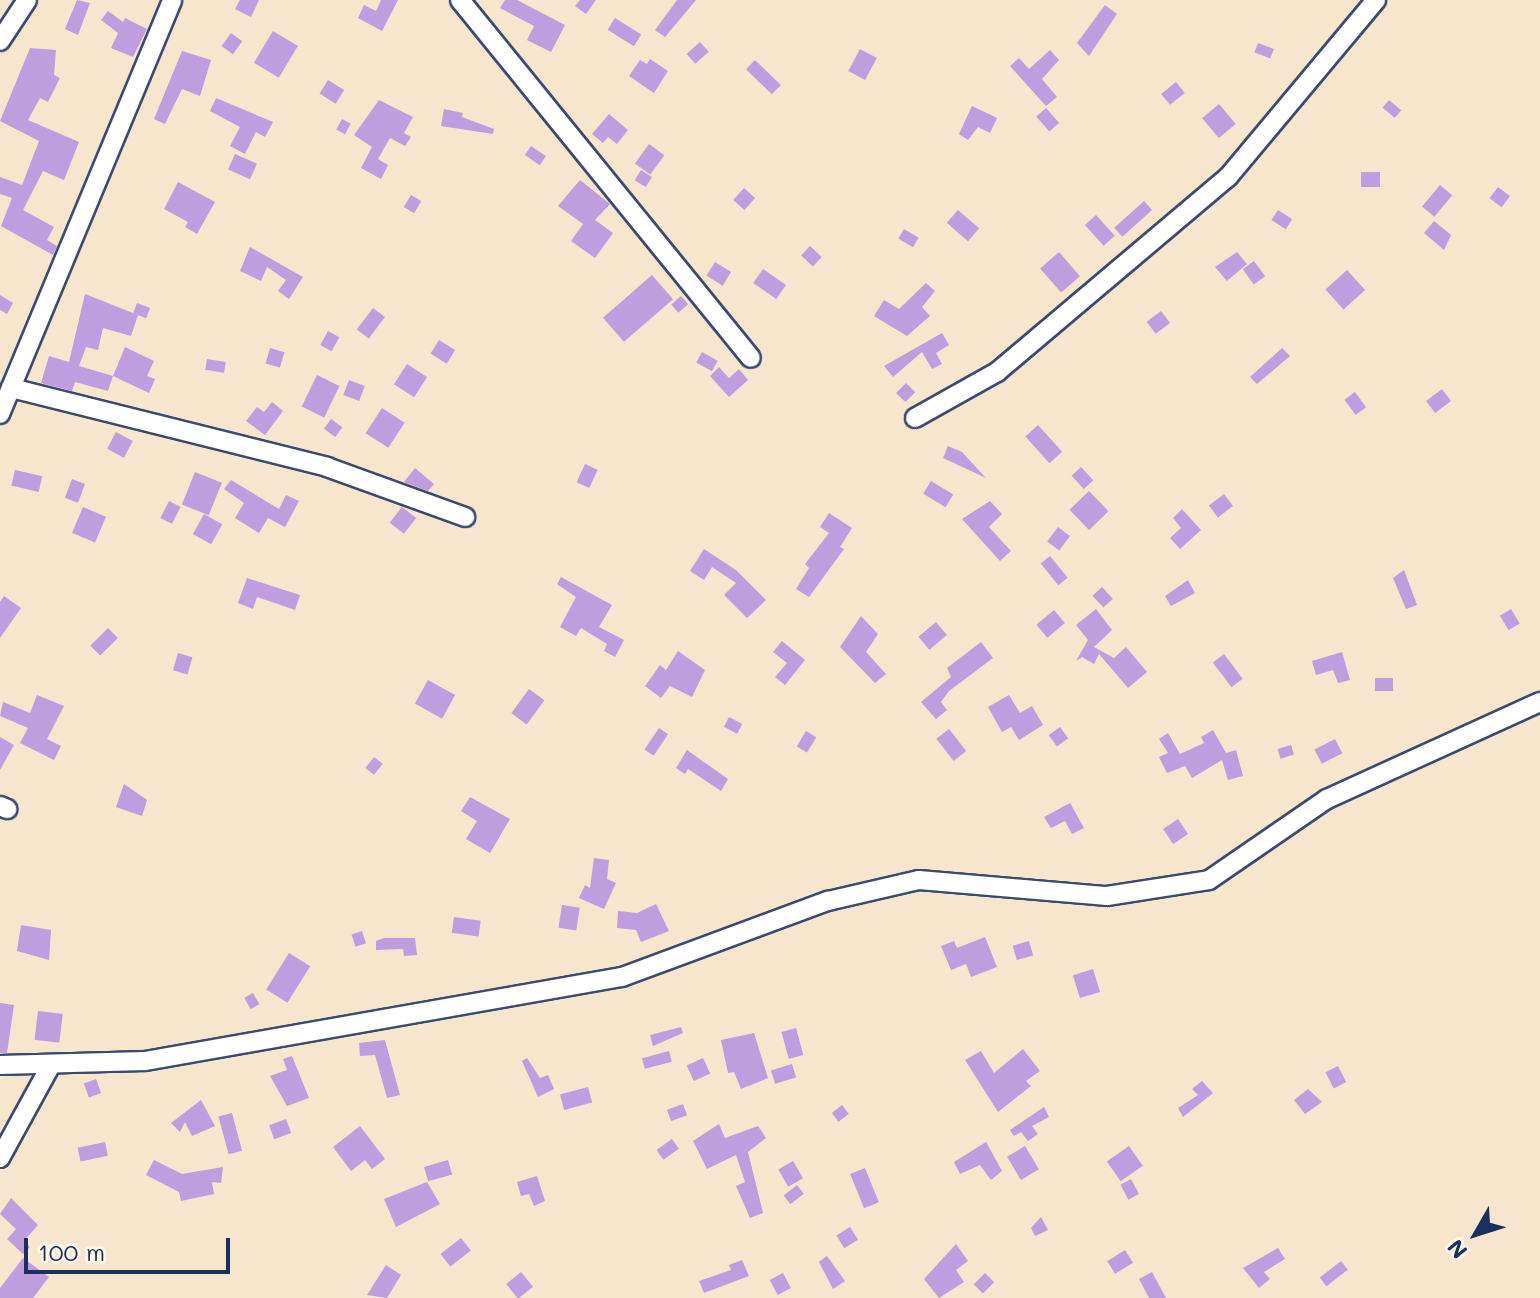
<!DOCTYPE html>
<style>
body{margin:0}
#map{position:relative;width:1540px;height:1298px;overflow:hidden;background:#f6e6cd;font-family:Mali,sans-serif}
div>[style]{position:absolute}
.building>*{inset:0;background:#bf9ddf;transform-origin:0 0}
.roads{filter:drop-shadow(2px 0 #3c4a6f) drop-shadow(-2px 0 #3c4a6f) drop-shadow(0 2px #3c4a6f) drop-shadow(0 -2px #3c4a6f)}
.minor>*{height:18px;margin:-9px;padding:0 9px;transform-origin:9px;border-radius:9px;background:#fff}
span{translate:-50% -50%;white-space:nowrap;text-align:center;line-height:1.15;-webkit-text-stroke:8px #fcf5e5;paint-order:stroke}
.north{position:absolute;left:1436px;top:1194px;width:80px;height:80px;-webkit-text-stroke:6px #fcf5e5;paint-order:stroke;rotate:231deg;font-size:22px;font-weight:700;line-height:32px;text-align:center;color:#1b2f5e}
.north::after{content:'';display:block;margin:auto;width:28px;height:36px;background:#1b2f5e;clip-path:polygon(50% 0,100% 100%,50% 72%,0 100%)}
.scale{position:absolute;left:24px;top:1238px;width:206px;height:36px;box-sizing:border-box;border:4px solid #1b2f5e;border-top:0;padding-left:10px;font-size:24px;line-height:28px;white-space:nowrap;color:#1b2f5e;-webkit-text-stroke:6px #fcf5e5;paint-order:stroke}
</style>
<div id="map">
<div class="building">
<div style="clip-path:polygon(77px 0,90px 3px,78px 35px,65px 29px)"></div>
<div style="clip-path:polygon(240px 0,259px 0,251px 17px,235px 9px)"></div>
<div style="clip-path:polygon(381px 0,398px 0,382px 31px,358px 18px,364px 5px,376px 11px)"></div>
<div style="clip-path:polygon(505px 0,517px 0,565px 25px,551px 52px,527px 40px,534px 26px,500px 8px)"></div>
<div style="clip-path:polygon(580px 0,596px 0,586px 14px,575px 6px)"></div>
<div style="clip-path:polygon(677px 0,696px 0,665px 37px,655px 30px)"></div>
<div style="clip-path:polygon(1105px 5px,1117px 14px,1089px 56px,1077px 43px)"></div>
<div style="clip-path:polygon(108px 11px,123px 22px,125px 18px,147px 29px,133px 57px,111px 48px,118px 33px,101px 20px)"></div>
<div style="left:615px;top:18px;width:31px;height:14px;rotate:32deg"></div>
<div style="left:273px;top:31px;width:29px;height:37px;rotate:31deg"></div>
<div style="left:231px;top:33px;width:14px;height:16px;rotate:36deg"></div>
<div style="left:700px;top:42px;width:13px;height:18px;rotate:48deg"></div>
<div style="left:1258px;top:43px;width:17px;height:10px;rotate:21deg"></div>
<div style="clip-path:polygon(30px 48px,56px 50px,54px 75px,60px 78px,48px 102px,40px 98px,28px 120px,79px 142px,64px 180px,43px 171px,23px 210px,54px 227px,47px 240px,57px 246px,53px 255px,1px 226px,12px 198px,0 194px,0 177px,22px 185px,39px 141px,0 121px)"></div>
<div style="left:860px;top:49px;width:19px;height:25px;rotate:28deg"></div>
<div style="clip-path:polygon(1050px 50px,1059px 60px,1042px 79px,1057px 97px,1046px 106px,1010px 66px,1019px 58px,1029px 69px)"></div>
<div style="clip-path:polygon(182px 51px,211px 60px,200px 96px,182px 89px,165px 124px,154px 119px)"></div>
<div style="clip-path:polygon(650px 59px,668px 71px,654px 93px,629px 76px,640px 60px,647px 64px)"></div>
<div style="left:755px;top:60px;width:36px;height:13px;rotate:44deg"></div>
<div style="left:328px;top:80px;width:19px;height:16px;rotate:32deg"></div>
<div style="left:1176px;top:82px;width:14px;height:19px;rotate:51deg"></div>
<div style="clip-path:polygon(216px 98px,273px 122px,265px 137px,256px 132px,245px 154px,230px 146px,240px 127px,210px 111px)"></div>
<div style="clip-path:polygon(379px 100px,413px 117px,404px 133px,411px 137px,405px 146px,390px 138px,378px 159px,388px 165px,381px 179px,361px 168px,372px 147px,354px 135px)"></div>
<div style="left:1389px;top:100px;width:16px;height:10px;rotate:40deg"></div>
<div style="left:1219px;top:104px;width:26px;height:22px;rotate:50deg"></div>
<div style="clip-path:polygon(972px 106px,997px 118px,990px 133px,978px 127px,968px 140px,959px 134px)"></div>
<div style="left:1046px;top:108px;width:20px;height:13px;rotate:49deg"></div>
<div style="clip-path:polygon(444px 109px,463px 113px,462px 117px,494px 129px,493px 134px,441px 126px)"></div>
<div style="clip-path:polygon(609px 114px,628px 130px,617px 144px,608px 137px,603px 143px,592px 134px)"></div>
<div style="left:342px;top:119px;width:10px;height:12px;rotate:29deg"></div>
<div style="left:649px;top:144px;width:19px;height:24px;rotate:36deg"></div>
<div style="left:531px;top:146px;width:18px;height:11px;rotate:34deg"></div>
<div style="left:235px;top:154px;width:24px;height:17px;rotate:24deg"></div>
<div style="left:641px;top:170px;width:13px;height:12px;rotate:32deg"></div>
<div style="left:1380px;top:172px;width:15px;height:19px;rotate:90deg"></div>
<div style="clip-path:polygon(580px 180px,610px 204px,595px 220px,613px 233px,595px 258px,571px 241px,583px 224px,558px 206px)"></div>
<div style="clip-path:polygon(178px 182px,215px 202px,197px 234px,185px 227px,188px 222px,164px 209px)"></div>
<div style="left:1440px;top:185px;width:16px;height:28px;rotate:40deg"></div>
<div style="left:1498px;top:187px;width:15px;height:14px;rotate:37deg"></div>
<div style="left:744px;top:188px;width:15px;height:16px;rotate:42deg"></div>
<div style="left:411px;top:195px;width:12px;height:14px;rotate:31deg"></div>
<div style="left:1144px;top:201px;width:12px;height:40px;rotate:48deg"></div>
<div style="left:958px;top:210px;width:28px;height:17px;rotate:41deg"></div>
<div style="left:1278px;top:210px;width:17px;height:12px;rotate:33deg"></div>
<div style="left:1096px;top:215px;width:28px;height:15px;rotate:48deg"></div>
<div style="clip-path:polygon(1434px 221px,1451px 235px,1444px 250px,1424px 233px)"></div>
<div style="left:904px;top:229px;width:17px;height:11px;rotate:31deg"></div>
<div style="left:810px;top:246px;width:16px;height:13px;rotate:43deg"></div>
<div style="clip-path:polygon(250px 247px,303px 277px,289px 299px,278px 291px,286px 280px,267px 267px,261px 281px,240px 271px)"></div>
<div style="left:1059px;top:252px;width:32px;height:25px;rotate:49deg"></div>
<div style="clip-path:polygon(1237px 252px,1247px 264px,1227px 281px,1215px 267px)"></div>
<div style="left:1254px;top:261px;width:19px;height:14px;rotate:54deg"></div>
<div style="left:715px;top:262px;width:19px;height:16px;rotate:32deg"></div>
<div style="left:763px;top:269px;width:28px;height:17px;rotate:35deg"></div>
<div style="left:1347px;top:270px;width:27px;height:29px;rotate:48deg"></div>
<div style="left:652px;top:275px;width:32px;height:65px;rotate:49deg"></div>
<div style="clip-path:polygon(926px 283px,935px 291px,922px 307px,930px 316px,907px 336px,874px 316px,884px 300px,899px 309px)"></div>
<div style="clip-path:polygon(85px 294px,138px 315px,131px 336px,103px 328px,98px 350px,86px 347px,79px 366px,113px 376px,108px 391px,75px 382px,72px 391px,41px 383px,49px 356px,69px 362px)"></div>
<div style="clip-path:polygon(0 295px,13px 303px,7px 314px,0 310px)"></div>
<div style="left:681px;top:296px;width:11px;height:13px;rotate:49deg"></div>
<div style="left:137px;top:303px;width:14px;height:11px;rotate:21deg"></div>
<div style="left:373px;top:308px;width:15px;height:27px;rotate:37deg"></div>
<div style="left:1161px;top:311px;width:15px;height:18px;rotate:53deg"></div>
<div style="left:328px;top:331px;width:13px;height:16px;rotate:29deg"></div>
<div style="clip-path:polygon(942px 333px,949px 345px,936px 353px,942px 364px,932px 369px,922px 352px,893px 377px,884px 366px)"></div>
<div style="left:439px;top:340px;width:19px;height:16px;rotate:32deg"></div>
<div style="clip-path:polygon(125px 347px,154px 361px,147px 376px,155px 379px,149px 393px,113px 376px)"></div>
<div style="left:270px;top:348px;width:15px;height:16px;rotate:16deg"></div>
<div style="clip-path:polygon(1282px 348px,1290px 356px,1257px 384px,1250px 377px)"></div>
<div style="left:702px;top:352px;width:18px;height:12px;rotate:29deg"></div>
<div style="left:207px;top:359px;width:19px;height:11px;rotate:9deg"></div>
<div style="left:407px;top:364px;width:24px;height:24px;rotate:33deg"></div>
<div style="clip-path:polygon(719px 367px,729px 378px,739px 369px,748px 380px,729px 397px,710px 376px)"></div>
<div style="left:317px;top:375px;width:25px;height:35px;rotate:26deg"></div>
<div style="left:349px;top:380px;width:17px;height:16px;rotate:21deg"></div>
<div style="left:906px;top:383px;width:13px;height:14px;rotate:45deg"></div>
<div style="left:1442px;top:389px;width:15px;height:20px;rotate:53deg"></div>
<div style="left:1355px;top:392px;width:19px;height:13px;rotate:54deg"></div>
<div style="clip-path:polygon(272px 402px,283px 411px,265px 435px,246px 421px,257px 407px,264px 412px)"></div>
<div style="left:382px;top:408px;width:27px;height:30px;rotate:33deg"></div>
<div style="left:331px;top:419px;width:14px;height:12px;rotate:36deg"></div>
<div style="left:1038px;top:425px;width:36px;height:17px;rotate:48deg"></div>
<div style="left:116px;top:432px;width:19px;height:19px;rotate:28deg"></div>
<div style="clip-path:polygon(948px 446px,962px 452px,986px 478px,943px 458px)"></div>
<div style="left:585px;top:464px;width:14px;height:20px;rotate:25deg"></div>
<div style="left:1081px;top:467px;width:18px;height:13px;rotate:47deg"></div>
<div style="clip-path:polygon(415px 468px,434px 484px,428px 491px,404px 482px)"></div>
<div style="left:15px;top:470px;width:28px;height:16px;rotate:13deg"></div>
<div style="left:195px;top:472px;width:29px;height:35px;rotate:22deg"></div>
<div style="left:72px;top:479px;width:14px;height:20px;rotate:21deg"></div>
<div style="clip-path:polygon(231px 480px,279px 509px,286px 495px,299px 501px,285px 527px,268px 518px,259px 533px,235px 518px,244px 503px,224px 489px)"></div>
<div style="left:931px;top:481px;width:26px;height:15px;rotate:31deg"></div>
<div style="left:1089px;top:491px;width:28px;height:27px;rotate:46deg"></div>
<div style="left:1224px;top:494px;width:15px;height:19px;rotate:53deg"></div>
<div style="left:169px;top:501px;width:13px;height:19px;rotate:27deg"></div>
<div style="clip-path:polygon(990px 501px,1002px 514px,989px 527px,1011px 551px,1000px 561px,962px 519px)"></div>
<div style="left:83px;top:507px;width:25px;height:28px;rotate:23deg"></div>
<div style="left:402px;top:507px;width:18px;height:20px;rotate:38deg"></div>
<div style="clip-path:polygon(1182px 509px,1201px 530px,1180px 549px,1170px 538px,1181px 528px,1173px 518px)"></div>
<div style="clip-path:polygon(829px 513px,852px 528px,840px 547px,844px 549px,809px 597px,796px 589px,809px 568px,805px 564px,829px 533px,820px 527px)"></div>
<div style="left:204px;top:514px;width:21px;height:23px;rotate:29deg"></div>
<div style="left:1058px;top:527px;width:15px;height:18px;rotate:37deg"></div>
<div style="clip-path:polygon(704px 549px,736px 570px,766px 600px,747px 618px,724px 595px,736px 583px,712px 567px,704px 580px,690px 571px)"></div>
<div style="left:1050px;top:556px;width:28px;height:12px;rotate:51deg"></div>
<div style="clip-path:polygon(1404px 570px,1417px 605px,1406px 609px,1393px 578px)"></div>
<div style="clip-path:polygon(561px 577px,612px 605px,599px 627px,624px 640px,615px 657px,604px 651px,607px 644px,581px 628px,576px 636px,560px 627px,576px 597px,557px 584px)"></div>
<div style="clip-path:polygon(247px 578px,300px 595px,295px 610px,257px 597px,253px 609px,238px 603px)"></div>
<div style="clip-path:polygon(1188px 580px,1195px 593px,1171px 606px,1165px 596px)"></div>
<div style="left:1102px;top:587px;width:16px;height:13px;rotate:47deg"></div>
<div style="clip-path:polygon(4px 596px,21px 608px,0 638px,0 602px)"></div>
<div style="clip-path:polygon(1096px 609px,1112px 630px,1094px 647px,1114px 658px,1126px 647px,1147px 672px,1128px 688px,1099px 654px,1094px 664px,1082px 657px,1076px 661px,1088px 640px,1076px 625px)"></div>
<div style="left:1511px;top:609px;width:17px;height:13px;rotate:59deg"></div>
<div style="left:1054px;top:610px;width:17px;height:23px;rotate:50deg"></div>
<div style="clip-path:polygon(861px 616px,878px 634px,866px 652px,886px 674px,875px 683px,840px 647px)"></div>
<div style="left:936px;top:622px;width:17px;height:23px;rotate:50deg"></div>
<div style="left:108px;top:628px;width:14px;height:25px;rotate:45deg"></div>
<div style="clip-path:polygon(782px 641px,805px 660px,785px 685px,775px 677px,787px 663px,773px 652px)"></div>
<div style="clip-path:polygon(981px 642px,993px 658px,949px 691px,941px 702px,947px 710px,936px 719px,921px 702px,951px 677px,947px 668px)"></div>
<div style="clip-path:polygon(678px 651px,705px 670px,692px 697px,670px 686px,661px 698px,645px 686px,660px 665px,666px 670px)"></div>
<div style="clip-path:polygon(1342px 652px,1350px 680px,1338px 683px,1333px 670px,1316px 675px,1312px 661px)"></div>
<div style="left:178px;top:653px;width:15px;height:18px;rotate:16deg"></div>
<div style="left:1224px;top:654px;width:31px;height:14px;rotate:53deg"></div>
<div style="left:1375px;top:678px;width:18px;height:13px"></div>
<div style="left:428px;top:680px;width:31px;height:27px;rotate:29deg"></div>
<div style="left:529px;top:689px;width:19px;height:30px;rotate:36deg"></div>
<div style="clip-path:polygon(37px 695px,64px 706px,47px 739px,61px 746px,54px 760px,20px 743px,28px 728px,0 716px,3px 702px,30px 713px)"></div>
<div style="clip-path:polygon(1009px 695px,1020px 713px,1032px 706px,1043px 725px,1019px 740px,1011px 727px,1002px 732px,988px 707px)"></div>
<div style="left:729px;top:717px;width:15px;height:11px;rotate:28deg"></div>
<div style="left:1060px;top:727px;width:14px;height:14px;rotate:54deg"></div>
<div style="left:659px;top:728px;width:11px;height:26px;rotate:34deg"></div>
<div style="left:949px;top:729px;width:28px;height:16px;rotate:52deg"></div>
<div style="clip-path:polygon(1213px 730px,1226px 753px,1236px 750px,1243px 776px,1228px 780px,1222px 760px,1192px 778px,1185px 766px,1167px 773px,1159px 757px,1168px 753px,1159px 739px,1168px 733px,1180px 754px,1204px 743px,1201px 737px)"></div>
<div style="left:806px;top:731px;width:12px;height:18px;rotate:31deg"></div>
<div style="clip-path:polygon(0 737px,14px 745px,0 770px)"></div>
<div style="left:1335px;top:739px;width:16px;height:23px;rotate:63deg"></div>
<div style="left:1291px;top:745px;width:10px;height:14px;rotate:73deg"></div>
<div style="clip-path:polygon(687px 750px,728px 779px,721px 791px,688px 769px,685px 774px,676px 768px)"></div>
<div style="left:374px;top:757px;width:11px;height:14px;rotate:38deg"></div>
<div style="clip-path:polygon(124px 784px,147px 800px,142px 816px,116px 807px)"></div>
<div style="clip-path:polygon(470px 797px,510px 819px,490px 853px,466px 839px,477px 821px,461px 811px)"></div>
<div style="clip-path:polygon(1070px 803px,1084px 828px,1072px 834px,1065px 821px,1051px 828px,1044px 817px)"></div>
<div style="left:1178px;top:819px;width:18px;height:18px;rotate:56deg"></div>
<div style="clip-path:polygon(594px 858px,609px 860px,607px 879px,616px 883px,604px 909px,579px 898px,585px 885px,590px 888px)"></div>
<div style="clip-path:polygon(656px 904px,669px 931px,641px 942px,636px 930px,617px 928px,618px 911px,637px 913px)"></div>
<div style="left:562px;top:905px;width:18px;height:23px;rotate:9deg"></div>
<div style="left:454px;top:917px;width:27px;height:16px;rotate:8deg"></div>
<div style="clip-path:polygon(21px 925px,51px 930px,49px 960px,17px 951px)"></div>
<div style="left:362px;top:931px;width:13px;height:11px;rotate:72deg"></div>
<div style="clip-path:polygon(985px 937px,997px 967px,971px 977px,966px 964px,951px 970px,941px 946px,954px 941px,957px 948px)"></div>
<div style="clip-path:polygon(384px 938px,415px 938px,417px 955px,404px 956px,403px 949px,376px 950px,376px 941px)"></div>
<div style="left:1029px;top:941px;width:15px;height:17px;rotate:74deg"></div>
<div style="left:289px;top:953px;width:25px;height:43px;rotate:32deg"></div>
<div style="left:1093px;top:969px;width:24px;height:21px;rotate:73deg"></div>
<div style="left:253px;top:993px;width:13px;height:10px;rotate:61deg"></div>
<div style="clip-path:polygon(0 1003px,14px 1005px,7px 1053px,0 1053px)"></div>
<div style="left:38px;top:1011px;width:25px;height:29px;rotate:7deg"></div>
<div style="clip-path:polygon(681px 1027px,683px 1033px,653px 1046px,650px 1035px)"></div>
<div style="left:796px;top:1028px;width:28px;height:15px;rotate:75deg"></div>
<div style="clip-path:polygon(754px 1033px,768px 1078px,741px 1089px,734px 1072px,728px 1073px,721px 1040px)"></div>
<div style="clip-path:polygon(385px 1040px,400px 1095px,387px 1098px,375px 1055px,360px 1056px,359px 1043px)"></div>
<div style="clip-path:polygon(1023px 1049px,1040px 1071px,1026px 1081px,1031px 1086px,998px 1112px,965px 1060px,981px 1051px,994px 1073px)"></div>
<div style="left:669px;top:1051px;width:11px;height:28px;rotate:75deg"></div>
<div style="clip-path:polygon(292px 1056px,309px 1098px,287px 1106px,270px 1076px,287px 1070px,283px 1059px)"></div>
<div style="clip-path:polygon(527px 1058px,540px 1078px,548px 1075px,554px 1089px,538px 1097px,522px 1061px)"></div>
<div style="left:703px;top:1058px;width:17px;height:18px;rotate:65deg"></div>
<div style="left:792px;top:1064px;width:14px;height:22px;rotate:73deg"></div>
<div style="left:1338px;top:1066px;width:18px;height:14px;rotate:63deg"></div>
<div style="left:96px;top:1079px;width:15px;height:13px;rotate:70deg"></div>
<div style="clip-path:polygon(1202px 1081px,1213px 1093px,1183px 1117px,1178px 1108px,1198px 1095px,1192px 1089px)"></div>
<div style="left:588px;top:1087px;width:16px;height:29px;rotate:75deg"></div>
<div style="clip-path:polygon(1308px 1089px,1322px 1102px,1305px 1114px,1294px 1100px)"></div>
<div style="clip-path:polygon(201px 1100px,215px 1126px,192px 1136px,185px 1122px,180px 1132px,171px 1123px)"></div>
<div style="left:683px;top:1104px;width:12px;height:17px;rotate:70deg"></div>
<div style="left:842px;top:1105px;width:11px;height:13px;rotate:52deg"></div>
<div style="clip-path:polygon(1044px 1107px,1049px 1117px,1032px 1126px,1038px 1134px,1028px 1141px,1021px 1132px,1014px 1136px,1010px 1130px)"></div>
<div style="left:232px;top:1113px;width:39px;height:14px;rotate:75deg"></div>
<div style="left:286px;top:1119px;width:15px;height:18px;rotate:70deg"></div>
<div style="clip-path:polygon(719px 1124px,725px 1138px,758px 1126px,766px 1138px,748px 1152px,763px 1213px,750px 1218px,736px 1186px,745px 1182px,736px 1155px,707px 1169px,693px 1141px)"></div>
<div style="clip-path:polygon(360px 1126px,385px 1159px,372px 1169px,365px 1160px,351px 1171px,333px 1147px)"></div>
<div style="left:672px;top:1139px;width:12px;height:19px;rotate:55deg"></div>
<div style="left:105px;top:1142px;width:14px;height:28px;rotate:78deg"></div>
<div style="clip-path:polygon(986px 1142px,1002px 1171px,991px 1180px,980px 1165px,960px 1174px,954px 1162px)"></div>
<div style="left:1025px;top:1146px;width:27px;height:21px;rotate:59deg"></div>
<div style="left:1129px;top:1146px;width:24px;height:27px;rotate:55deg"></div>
<div style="clip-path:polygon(154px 1160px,182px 1174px,223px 1167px,221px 1183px,212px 1182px,214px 1194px,181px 1201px,179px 1192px,146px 1175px)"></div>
<div style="left:448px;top:1160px;width:15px;height:25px;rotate:74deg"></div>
<div style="left:793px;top:1161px;width:20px;height:17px;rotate:60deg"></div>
<div style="left:865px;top:1168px;width:37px;height:16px;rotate:68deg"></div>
<div style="clip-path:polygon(537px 1176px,545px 1201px,534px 1206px,529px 1194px,521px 1196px,517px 1182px)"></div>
<div style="left:1131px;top:1179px;width:17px;height:12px;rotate:62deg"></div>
<div style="clip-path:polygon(427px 1182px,440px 1204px,396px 1227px,384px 1199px)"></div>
<div style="left:797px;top:1185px;width:11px;height:17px;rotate:52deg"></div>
<div style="clip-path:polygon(11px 1198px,38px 1225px,24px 1241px,30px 1247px,23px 1254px,7px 1239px,16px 1229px,0 1214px)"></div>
<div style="clip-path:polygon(1041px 1217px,1048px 1230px,1035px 1236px,1031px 1228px)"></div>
<div style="left:850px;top:1227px;width:15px;height:16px;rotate:58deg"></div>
<div style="left:461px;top:1238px;width:16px;height:26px;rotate:52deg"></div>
<div style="clip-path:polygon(956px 1244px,968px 1261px,956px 1270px,964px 1282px,939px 1298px,924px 1279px)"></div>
<div style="clip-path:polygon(1278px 1248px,1285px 1259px,1264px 1272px,1270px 1279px,1259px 1288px,1243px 1268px)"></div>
<div style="left:1125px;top:1250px;width:15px;height:21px;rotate:58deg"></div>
<div style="clip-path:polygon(827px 1256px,845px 1281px,833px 1289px,819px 1262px)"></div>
<div style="clip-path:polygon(23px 1258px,49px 1277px,33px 1298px,0 1298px,0 1288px)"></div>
<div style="clip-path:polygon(742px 1260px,749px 1276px,704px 1293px,699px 1281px,731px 1270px,729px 1265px)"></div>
<div style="left:1341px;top:1261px;width:11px;height:27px;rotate:52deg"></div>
<div style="clip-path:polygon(386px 1265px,401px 1275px,387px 1298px,367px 1295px)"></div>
<div style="left:521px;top:1272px;width:19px;height:19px;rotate:51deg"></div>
<div style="clip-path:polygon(1152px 1272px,1166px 1298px,1149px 1298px,1139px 1279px)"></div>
<div style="left:783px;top:1273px;width:17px;height:15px;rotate:62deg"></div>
<div style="left:985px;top:1273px;width:13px;height:16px;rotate:45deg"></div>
</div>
<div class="roads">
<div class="minor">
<div style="left:460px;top:0;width:461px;rotate:50.9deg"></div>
<div style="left:0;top:41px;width:49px;rotate:-56.6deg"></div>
<div style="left:11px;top:388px;width:326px;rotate:14deg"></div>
<div style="left:327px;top:467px;width:147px;rotate:19.9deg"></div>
<div style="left:0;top:414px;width:448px;rotate:-67.4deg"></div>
<div style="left:915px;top:418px;width:94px;rotate:-29.3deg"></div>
<div style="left:997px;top:372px;width:302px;rotate:-40.2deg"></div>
<div style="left:1228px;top:177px;width:231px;rotate:-50.1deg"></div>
<div style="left:0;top:806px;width:8px;rotate:23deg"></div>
<div style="left:0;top:1065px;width:145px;rotate:-1.6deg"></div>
<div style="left:145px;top:1061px;width:484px;rotate:-10deg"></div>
<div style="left:622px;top:977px;width:220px;rotate:-20.3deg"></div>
<div style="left:828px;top:901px;width:93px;rotate:-13deg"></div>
<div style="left:919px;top:880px;width:189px;rotate:4.9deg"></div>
<div style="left:1107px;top:896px;width:103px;rotate:-8.9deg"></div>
<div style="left:1209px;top:880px;width:143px;rotate:-34.5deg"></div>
<div style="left:1327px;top:799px;width:234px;rotate:-24.5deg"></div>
<div style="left:0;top:1158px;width:106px;rotate:-61.3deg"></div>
</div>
</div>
<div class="north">N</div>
<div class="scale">100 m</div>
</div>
